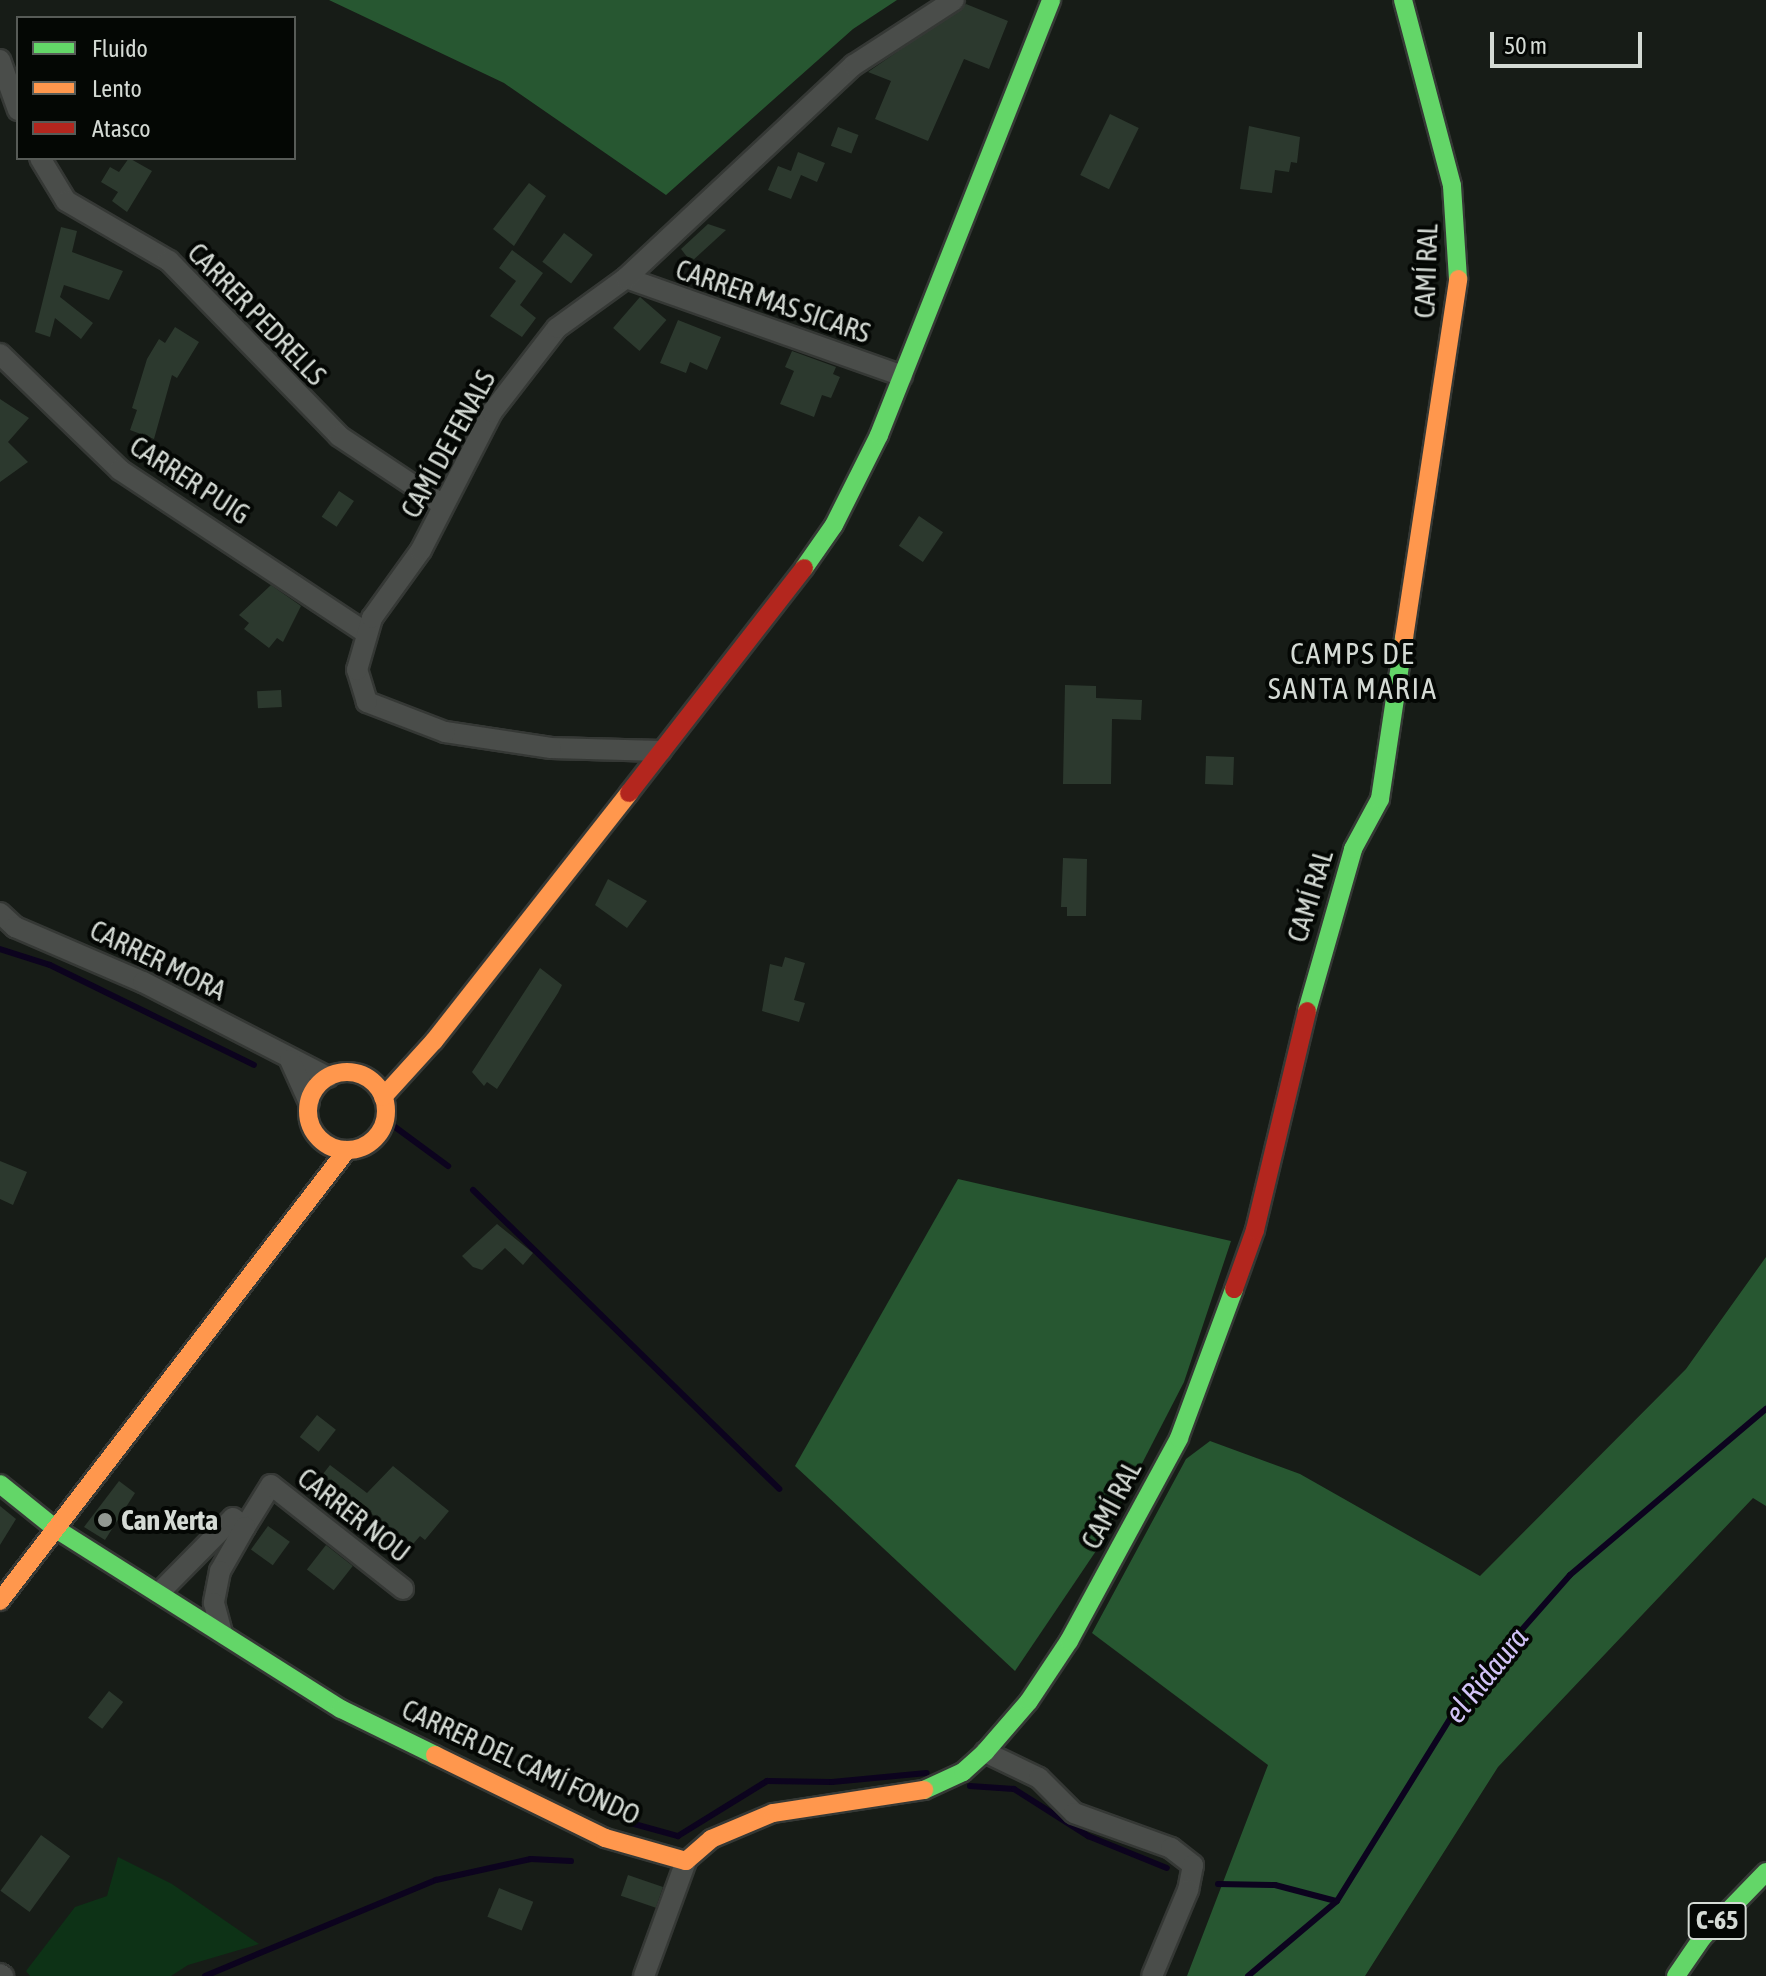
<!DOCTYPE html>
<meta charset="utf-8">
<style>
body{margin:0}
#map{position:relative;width:1766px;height:1976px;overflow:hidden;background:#171c17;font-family:"Asap Condensed",sans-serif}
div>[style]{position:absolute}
.green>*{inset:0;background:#0d3216}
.forest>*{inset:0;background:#275731}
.stream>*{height:6px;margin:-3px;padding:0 3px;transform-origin:3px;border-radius:3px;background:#0c031e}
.building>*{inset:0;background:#2c392e;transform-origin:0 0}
.roads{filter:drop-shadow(2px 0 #353835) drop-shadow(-2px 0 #353835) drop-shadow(0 2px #353835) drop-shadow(0 -2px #353835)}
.street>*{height:20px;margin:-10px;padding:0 10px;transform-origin:10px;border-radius:10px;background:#4a4d4a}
.fast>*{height:18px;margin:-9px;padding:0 9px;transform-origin:9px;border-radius:9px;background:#63d668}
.slow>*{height:18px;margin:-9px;padding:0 9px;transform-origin:9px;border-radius:9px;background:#ff974d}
.slow>.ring{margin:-9px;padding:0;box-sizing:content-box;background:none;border:18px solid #ff974d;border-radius:50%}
.jam>*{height:18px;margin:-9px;padding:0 9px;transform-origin:9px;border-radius:9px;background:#b3261e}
.dots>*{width:22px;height:22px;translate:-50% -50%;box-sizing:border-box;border:4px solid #040704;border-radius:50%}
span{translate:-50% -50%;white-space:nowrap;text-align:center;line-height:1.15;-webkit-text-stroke:8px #040704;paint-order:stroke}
.shield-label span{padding:2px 6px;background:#040704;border:2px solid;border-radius:6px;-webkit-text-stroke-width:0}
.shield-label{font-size:26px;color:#d4dad4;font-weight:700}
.street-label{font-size:28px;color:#d4dad4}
.poi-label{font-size:28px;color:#d4dad4;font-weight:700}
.left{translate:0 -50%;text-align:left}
.neighbourhood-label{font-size:30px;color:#d4dad4;letter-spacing:2px}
.water-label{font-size:30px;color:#d2c3f7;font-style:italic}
.legend{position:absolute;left:16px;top:16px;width:280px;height:144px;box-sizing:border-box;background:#040704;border:2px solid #575b57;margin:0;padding:10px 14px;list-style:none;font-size:24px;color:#d4dad4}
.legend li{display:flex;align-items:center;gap:16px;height:40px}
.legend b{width:40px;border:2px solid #575b57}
.scale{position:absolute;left:1490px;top:32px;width:152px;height:36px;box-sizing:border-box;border:4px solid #d4dad4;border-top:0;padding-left:10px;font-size:24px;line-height:28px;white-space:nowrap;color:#d4dad4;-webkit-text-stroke:6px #040704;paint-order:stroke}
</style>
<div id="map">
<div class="green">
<div style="clip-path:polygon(118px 1857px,172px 1884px,259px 1944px,188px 1965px,171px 1976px,30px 1976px,26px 1971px,75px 1907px,107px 1896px)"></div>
</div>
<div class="forest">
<div style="clip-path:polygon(329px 0,897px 0,853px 29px,666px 195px,504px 83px)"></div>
<div style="clip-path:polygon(958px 1179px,1231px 1241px,1184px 1382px,1100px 1545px,1015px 1671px,795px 1466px)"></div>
<div style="clip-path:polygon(1766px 1257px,1766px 1506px,1753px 1498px,1498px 1767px,1365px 1976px,1187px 1976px,1268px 1765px,1092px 1633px,1186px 1459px,1210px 1441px,1300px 1474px,1480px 1576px,1686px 1369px)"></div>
</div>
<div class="stream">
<div style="left:0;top:949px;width:52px;rotate:17.7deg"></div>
<div style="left:50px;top:965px;width:227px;rotate:26.1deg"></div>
<div style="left:395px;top:1127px;width:66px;rotate:36.3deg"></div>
<div style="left:473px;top:1190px;width:428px;rotate:44.3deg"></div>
<div style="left:970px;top:1786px;width:44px;rotate:3.9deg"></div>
<div style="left:1014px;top:1789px;width:88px;rotate:32.4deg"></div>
<div style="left:1088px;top:1836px;width:85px;rotate:22.1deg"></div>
<div style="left:627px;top:1822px;width:53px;rotate:15.4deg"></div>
<div style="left:678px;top:1836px;width:105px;rotate:-31.7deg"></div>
<div style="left:767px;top:1781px;width:65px;rotate:0.9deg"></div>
<div style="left:832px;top:1782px;width:95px;rotate:-5.4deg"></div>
<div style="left:1218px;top:1884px;width:57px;rotate:1deg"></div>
<div style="left:1275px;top:1885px;width:63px;rotate:14.7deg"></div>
<div style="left:205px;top:1976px;width:250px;rotate:-22.6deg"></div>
<div style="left:436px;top:1880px;width:97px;rotate:-12.5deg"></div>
<div style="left:531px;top:1859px;width:40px;rotate:2.9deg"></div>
<div style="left:1248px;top:1976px;width:116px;rotate:-40.1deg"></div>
<div style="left:1337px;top:1901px;width:245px;rotate:-58.2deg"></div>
<div style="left:1466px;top:1693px;width:157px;rotate:-48.6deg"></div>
<div style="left:1570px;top:1575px;width:257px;rotate:-40.3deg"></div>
</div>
<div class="building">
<div style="clip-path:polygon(966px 4px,1008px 21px,989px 69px,964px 59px,928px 141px,875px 119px,891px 81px,868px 72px)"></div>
<div style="left:1110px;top:114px;width:32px;height:68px;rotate:26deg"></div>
<div style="clip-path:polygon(1249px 126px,1300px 137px,1297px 163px,1291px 162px,1289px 172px,1275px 170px,1272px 193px,1240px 189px)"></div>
<div style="left:838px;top:127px;width:22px;height:20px;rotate:21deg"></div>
<div style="clip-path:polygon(798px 152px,825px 163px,817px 182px,801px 175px,791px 199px,768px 190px,778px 166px,791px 171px)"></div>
<div style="clip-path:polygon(129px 158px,152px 171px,127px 212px,112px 201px,118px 192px,101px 182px,110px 167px,119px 172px)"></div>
<div style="clip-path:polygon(529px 183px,546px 196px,514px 246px,493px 229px)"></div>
<div style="clip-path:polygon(708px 224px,726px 230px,691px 262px,681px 249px)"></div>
<div style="clip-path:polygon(61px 227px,77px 231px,72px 252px,123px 271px,109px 300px,64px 285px,60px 297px,93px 323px,81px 339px,55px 318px,50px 337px,35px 332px)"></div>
<div style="left:564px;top:233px;width:36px;height:36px;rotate:37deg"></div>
<div style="clip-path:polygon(512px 250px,543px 273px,520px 305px,536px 318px,522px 337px,490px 316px,516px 281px,499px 268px)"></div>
<div style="left:640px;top:297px;width:35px;height:41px;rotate:41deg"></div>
<div style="clip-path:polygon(678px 320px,721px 337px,707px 370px,690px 362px,686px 373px,660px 363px)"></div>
<div style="clip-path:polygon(175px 327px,199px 342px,177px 378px,172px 375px,154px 439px,130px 430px,137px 410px,132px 408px,147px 359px,159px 339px,165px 343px)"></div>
<div style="clip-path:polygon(792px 351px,836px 367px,833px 374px,840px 377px,831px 398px,822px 395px,814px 417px,780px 404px,794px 371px,785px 367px)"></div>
<div style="clip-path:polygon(0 399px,29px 418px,8px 442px,28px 462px,0 482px)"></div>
<div style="left:339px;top:491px;width:18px;height:31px;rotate:34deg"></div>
<div style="left:919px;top:516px;width:29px;height:36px;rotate:34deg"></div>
<div style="clip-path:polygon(271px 585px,301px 606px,283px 642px,277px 638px,269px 648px,244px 629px,249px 623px,239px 615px)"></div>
<div style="clip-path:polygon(1065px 685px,1096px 686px,1096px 698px,1142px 700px,1141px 720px,1112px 719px,1111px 784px,1063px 784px)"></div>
<div style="left:281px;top:690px;width:17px;height:24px;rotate:87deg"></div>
<div style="left:1206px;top:756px;width:28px;height:28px;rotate:2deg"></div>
<div style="clip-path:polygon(1063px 858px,1087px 859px,1086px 916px,1067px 916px,1067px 907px,1061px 907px)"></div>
<div style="clip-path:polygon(608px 879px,647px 901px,627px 928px,595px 905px)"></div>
<div style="clip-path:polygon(785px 957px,805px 963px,794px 1000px,805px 1003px,799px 1022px,762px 1011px,770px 964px,782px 967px)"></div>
<div style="clip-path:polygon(540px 968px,562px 985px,558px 993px,497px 1089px,487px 1082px,484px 1086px,472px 1072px)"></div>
<div style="clip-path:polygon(0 1161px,27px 1172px,13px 1205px,0 1199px)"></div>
<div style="clip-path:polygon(497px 1224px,533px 1253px,523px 1265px,505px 1248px,482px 1270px,473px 1267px,462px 1256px)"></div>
<div style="left:317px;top:1415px;width:24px;height:28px;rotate:38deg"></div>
<div style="clip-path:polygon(330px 1465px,367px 1493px,393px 1466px,449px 1511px,425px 1540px,420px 1536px,413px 1544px,345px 1495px,337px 1505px,313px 1487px)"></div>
<div style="clip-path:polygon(119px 1481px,135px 1493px,105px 1540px,84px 1527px)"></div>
<div style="clip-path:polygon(0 1506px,16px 1519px,0 1545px)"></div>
<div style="left:268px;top:1526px;width:27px;height:29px;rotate:36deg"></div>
<div style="left:326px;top:1545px;width:34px;height:31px;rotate:38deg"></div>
<div style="left:109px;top:1691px;width:18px;height:34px;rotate:38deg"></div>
<div style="left:41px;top:1835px;width:36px;height:69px;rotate:36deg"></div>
<div style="left:628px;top:1875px;width:37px;height:22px;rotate:19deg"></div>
<div style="left:499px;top:1888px;width:37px;height:31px;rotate:22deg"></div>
</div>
<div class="roads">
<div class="street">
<div style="left:0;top:60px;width:53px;rotate:70.2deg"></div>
<div style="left:40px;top:158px;width:50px;rotate:58.8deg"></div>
<div style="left:66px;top:201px;width:119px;rotate:30.2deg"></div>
<div style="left:169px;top:261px;width:244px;rotate:45.8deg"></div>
<div style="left:339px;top:436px;width:125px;rotate:33.6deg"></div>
<div style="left:626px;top:278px;width:293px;rotate:19.5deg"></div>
<div style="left:0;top:354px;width:167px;rotate:44deg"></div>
<div style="left:120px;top:470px;width:295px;rotate:33.5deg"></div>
<div style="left:661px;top:751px;width:110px;rotate:-178.4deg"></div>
<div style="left:551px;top:748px;width:107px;rotate:-171.4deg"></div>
<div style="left:445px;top:732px;width:84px;rotate:-159deg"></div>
<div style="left:367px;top:702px;width:34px;rotate:-107deg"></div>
<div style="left:357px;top:670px;width:54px;rotate:-73.9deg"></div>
<div style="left:372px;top:618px;width:84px;rotate:-54.2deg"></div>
<div style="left:421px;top:550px;width:155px;rotate:-62.8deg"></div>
<div style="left:492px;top:412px;width:106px;rotate:-52.3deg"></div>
<div style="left:557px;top:328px;width:85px;rotate:-35.9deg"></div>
<div style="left:626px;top:278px;width:312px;rotate:-43.1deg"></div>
<div style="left:854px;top:65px;width:119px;rotate:-33deg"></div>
<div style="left:0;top:913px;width:21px;rotate:43deg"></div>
<div style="left:15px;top:927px;width:139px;rotate:23.3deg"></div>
<div style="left:143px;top:982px;width:208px;rotate:27.2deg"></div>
<div style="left:290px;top:1060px;width:46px;rotate:65.7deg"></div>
<div style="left:245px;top:1527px;width:49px;rotate:-58.2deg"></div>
<div style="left:271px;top:1485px;width:168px;rotate:38.2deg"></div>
<div style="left:159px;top:1593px;width:105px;rotate:-45.4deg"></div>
<div style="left:233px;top:1518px;width:15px;rotate:37deg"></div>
<div style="left:245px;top:1527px;width:51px;rotate:119.6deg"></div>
<div style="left:220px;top:1571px;width:33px;rotate:101deg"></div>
<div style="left:214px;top:1603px;width:30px;rotate:75deg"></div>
<div style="left:985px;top:1752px;width:60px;rotate:25.7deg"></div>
<div style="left:1039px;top:1778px;width:49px;rotate:45deg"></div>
<div style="left:1074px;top:1813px;width:103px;rotate:19.8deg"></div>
<div style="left:1171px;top:1848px;width:28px;rotate:38deg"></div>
<div style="left:1193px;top:1865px;width:25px;rotate:101deg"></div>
<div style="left:1188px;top:1890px;width:93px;rotate:112.7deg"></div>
<div style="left:0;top:1974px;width:4px;rotate:34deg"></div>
<div style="left:644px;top:1976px;width:122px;rotate:-69.9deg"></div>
</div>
<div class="fast">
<div style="left:1403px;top:0;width:192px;rotate:75.2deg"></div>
<div style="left:1452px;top:186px;width:93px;rotate:86.3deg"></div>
<div style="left:804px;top:568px;width:52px;rotate:-55.1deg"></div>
<div style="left:834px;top:525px;width:101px;rotate:-63.4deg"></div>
<div style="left:879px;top:435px;width:468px;rotate:-68.4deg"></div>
<div style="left:1307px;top:1011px;width:168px;rotate:-74.1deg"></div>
<div style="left:1353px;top:849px;width:57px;rotate:-61.6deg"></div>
<div style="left:1380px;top:799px;width:163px;rotate:-81.5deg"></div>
<div style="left:0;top:1484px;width:72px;rotate:38.8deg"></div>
<div style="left:56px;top:1529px;width:337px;rotate:32.3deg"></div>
<div style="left:341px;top:1709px;width:105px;rotate:26.1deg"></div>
<div style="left:924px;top:1790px;width:43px;rotate:-24.8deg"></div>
<div style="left:963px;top:1772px;width:30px;rotate:-42deg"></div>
<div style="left:985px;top:1752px;width:67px;rotate:-49.2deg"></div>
<div style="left:1029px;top:1701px;width:72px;rotate:-56.3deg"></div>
<div style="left:1069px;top:1641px;width:231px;rotate:-61.5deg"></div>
<div style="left:1179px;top:1438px;width:159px;rotate:-69.7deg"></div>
<div style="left:1676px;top:1976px;width:46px;rotate:-55.6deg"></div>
<div style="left:1702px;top:1938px;width:92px;rotate:-45.9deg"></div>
</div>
<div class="slow">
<div style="left:1404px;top:638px;width:363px;rotate:-81.4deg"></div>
<div class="ring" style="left:308px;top:1072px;width:60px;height:60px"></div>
<div style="left:383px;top:1097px;width:76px;rotate:-47.7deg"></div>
<div style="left:434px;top:1041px;width:315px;rotate:-51.8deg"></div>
<div style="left:0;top:1601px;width:569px;rotate:-52.43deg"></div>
<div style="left:435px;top:1755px;width:189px;rotate:26deg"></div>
<div style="left:605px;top:1838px;width:84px;rotate:15.9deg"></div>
<div style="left:686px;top:1861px;width:33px;rotate:-41deg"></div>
<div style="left:711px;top:1839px;width:67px;rotate:-22.8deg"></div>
<div style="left:773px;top:1813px;width:153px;rotate:-8.7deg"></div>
</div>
<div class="jam">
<div style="left:629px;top:793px;width:285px;rotate:-52.1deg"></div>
<div style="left:1234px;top:1289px;width:63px;rotate:-70.4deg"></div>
<div style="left:1255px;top:1230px;width:225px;rotate:-76.6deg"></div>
</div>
</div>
<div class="dots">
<div style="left:105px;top:1520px;background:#929892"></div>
</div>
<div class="shield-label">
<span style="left:1717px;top:1921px">C-65</span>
</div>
<div class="street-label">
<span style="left:1426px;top:271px;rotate:-88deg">CAMÍ RAL</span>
<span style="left:773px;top:301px;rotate:19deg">CARRER MAS SICARS</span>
<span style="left:257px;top:314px;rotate:46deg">CARRER PEDRELLS</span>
<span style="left:448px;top:444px;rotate:-61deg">CAMÍ DE FENALS</span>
<span style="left:190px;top:480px;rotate:33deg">CARRER PUIG</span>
<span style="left:1310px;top:896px;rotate:-73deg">CAMÍ RAL</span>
<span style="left:158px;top:960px;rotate:26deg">CARRER MORA</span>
<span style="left:1111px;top:1505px;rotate:-62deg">CAMÍ RAL</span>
<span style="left:354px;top:1515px;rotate:38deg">CARRER NOU</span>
<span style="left:521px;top:1762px;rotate:25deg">CARRER DEL CAMÍ FONDO</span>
</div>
<div class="poi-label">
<span class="left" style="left:121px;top:1520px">Can Xerta</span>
</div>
<div class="neighbourhood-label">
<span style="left:1353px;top:670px">CAMPS DE<br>SANTA MARIA</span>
</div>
<div class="water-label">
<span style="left:1486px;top:1675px;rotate:-51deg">el Ridaura</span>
</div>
<ul class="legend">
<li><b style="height:10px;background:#63d668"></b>Fluido</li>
<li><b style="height:10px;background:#ff974d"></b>Lento</li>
<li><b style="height:10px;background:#b3261e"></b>Atasco</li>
</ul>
<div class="scale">50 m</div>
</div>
